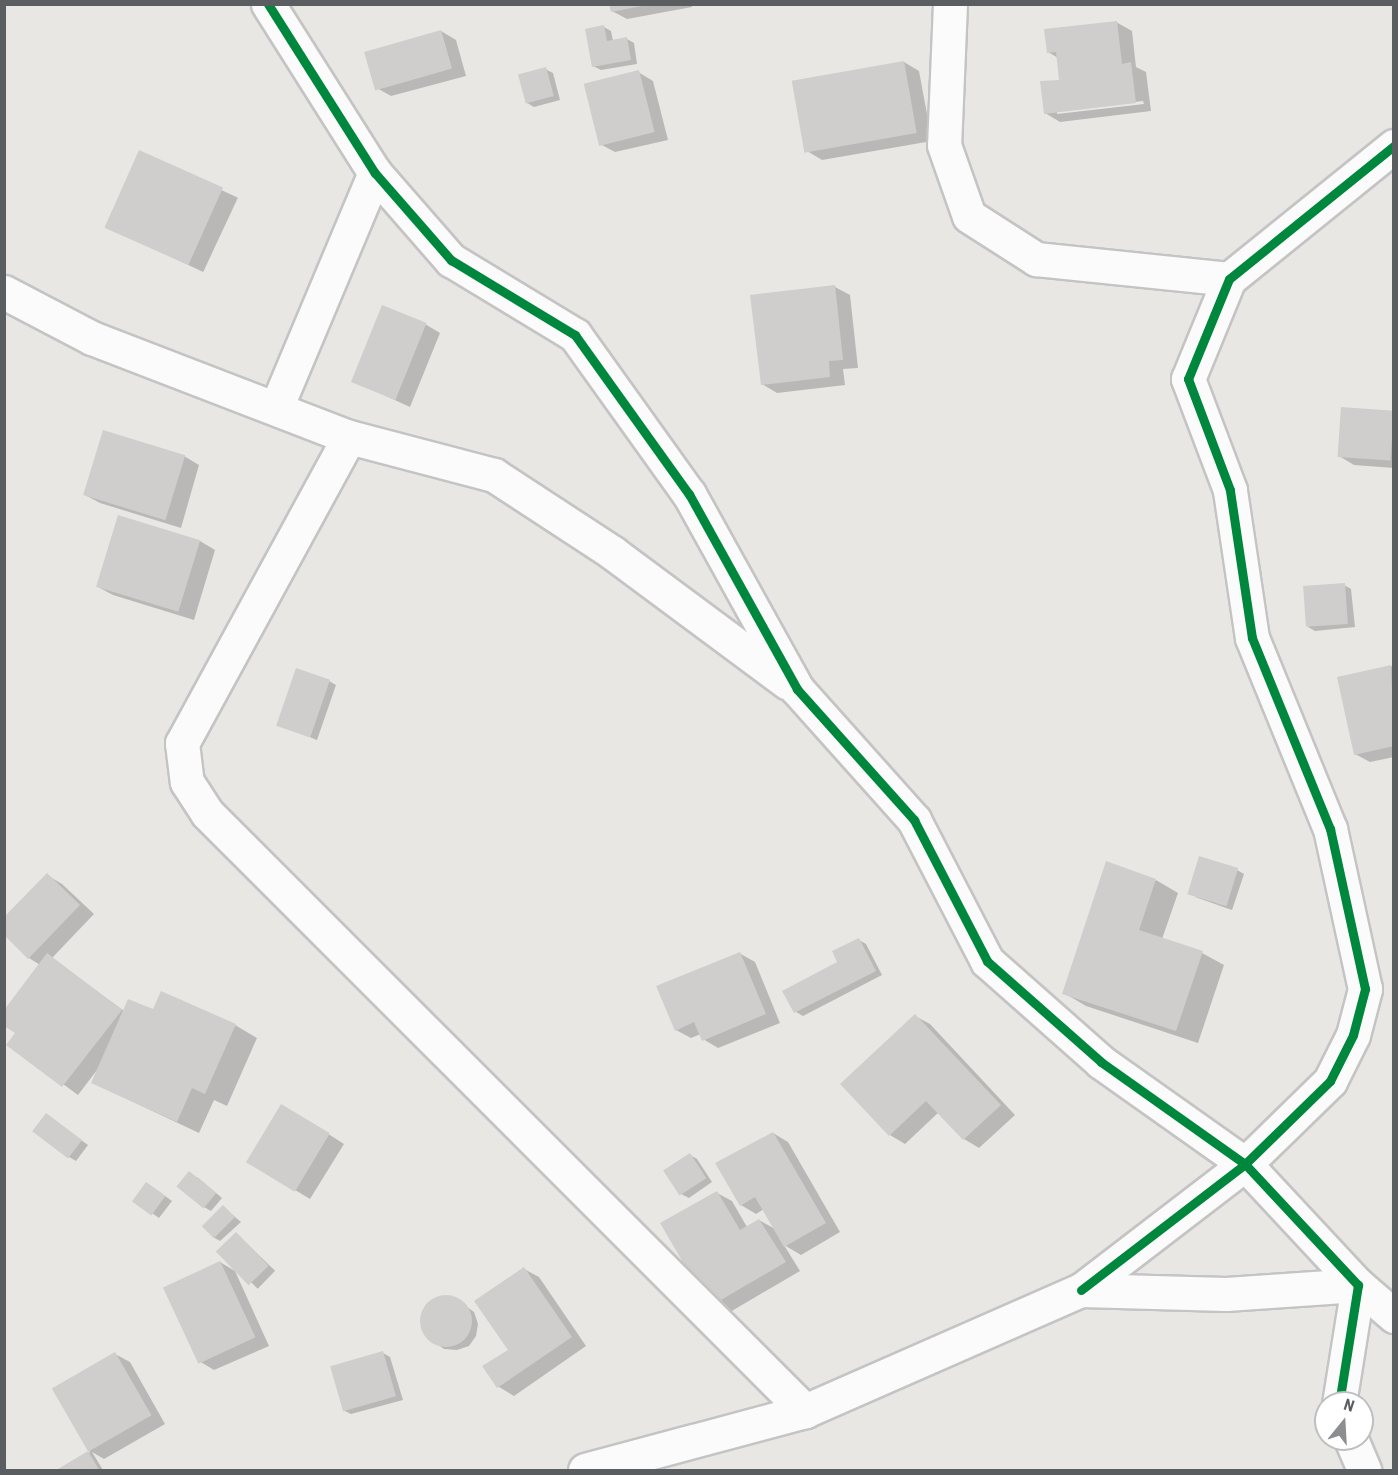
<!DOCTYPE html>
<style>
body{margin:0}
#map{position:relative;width:1398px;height:1475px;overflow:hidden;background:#e9e7e4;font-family:"Roboto Condensed",sans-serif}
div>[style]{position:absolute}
.shadow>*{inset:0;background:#0003;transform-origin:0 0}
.building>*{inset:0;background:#d0cecd;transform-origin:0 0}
.round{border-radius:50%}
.roads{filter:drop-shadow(2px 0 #c4c4c4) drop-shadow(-2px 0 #c4c4c4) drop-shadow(0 2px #c4c4c4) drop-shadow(0 -2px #c4c4c4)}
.minor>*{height:33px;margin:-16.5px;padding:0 16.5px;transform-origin:16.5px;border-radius:16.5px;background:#fcfbfb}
.cycleway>*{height:9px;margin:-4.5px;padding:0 4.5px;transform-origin:4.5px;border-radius:4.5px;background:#00873e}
span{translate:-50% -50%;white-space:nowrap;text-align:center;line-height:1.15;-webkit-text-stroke:5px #fff;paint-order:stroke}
.frame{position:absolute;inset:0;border:6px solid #5b5e61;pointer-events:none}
.north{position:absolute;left:1314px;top:1391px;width:60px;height:60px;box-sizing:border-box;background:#fff;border:2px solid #bdbfc0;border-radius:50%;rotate:18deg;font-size:16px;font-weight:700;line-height:24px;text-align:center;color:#5b5e61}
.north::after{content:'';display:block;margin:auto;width:21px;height:27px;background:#8d8e8f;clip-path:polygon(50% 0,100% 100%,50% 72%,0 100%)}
</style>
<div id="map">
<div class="shadow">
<div style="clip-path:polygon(611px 4px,692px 4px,692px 7px,627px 19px,612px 11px)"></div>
<div style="clip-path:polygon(evenodd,1116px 22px,1132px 31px,1136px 67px,1146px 72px,1151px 111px,1060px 122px,1045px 113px,1060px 81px,1058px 58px,1048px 52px,1116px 22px,1143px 101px,1144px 104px,1057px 114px,1057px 111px,1143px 101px)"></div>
<div style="clip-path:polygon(604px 27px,611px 31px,613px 41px,627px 39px,634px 43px,637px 64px,601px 70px,593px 66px)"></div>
<div style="clip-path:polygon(441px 31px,456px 40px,466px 76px,391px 96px,375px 87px)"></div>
<div style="clip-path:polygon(904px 62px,919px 71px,932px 141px,822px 160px,807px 151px)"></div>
<div style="clip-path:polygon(545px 69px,553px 73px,560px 100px,534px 107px,527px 103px)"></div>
<div style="clip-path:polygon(638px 72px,653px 81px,668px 140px,615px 152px,600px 144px)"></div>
<div style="left:140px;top:152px;width:108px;height:82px;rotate:25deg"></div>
<div style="clip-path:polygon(835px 287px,850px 295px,858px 368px,843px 369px,845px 385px,777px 393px,762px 384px)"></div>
<div style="clip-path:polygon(425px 324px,440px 333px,410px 407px,353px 381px)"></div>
<div style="clip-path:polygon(1394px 413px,1394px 468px,1354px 465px,1339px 456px)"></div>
<div style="clip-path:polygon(184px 456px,199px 465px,181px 528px,100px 503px,85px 495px)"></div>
<div style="clip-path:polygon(119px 517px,200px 541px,215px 550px,194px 620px,113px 595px,98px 587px)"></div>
<div style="clip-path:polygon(1344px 585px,1351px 589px,1355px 627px,1315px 631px,1308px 627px)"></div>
<div style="clip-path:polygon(1391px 666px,1394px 668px,1394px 757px,1370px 762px,1355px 754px)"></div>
<div style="clip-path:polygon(329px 681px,336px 685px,317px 740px,277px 724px)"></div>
<div style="clip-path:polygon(1237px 870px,1244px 874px,1232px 910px,1195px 897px)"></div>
<div style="clip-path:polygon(47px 875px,62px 884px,94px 914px,52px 958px,124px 1011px,154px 1011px,235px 1025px,257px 1038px,227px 1106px,214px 1100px,199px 1133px,93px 1083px,97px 1070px,78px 1095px,8px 1044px,17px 1033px,40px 965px,29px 958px,4px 934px,4px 918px)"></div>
<div style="clip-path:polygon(1156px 880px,1178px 893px,1162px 939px,1202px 953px,1224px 965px,1198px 1043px,1086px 1006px,1064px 993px)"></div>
<div style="clip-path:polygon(859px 940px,866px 944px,882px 975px,803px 1016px,796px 1012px)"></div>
<div style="clip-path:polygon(739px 953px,755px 962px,780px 1023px,718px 1048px,703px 1039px,701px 1034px,691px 1038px,676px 1030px)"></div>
<div style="clip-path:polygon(915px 1016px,930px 1024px,1015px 1115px,979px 1148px,964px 1139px,939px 1112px,905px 1144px,890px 1135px)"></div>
<div style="clip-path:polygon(297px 1114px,344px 1144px,310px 1199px,247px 1161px)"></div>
<div style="clip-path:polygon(46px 1115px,88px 1145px,76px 1161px,69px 1157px)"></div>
<div style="clip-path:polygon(773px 1133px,788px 1142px,840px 1232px,801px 1255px,784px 1245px,800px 1271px,725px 1315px,710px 1306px,717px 1193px,732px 1201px,747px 1227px,759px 1220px,777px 1230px,764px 1209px,756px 1214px,741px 1205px)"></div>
<div style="clip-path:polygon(690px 1155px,697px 1159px,712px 1182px,689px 1198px,681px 1194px)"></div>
<div style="clip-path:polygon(197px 1177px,222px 1198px,211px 1211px,204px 1207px)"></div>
<div style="clip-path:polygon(154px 1188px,172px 1201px,159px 1218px,135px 1201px)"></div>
<div style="clip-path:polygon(223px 1207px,241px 1222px,220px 1241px,213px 1237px)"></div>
<div style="left:237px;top:1234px;width:53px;height:25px;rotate:44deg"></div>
<div style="clip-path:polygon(220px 1262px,235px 1271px,269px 1346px,214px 1370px,199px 1361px)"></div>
<div style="clip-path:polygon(524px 1269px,539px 1277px,586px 1346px,514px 1396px,499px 1387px,485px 1366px,510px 1350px)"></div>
<div style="clip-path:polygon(443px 1297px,456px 1299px,474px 1312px,478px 1324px,476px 1336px,469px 1346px,457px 1350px,444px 1349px,426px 1336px,421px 1324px,423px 1312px,431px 1301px)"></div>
<div style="clip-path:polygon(383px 1353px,390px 1357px,403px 1400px,351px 1414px,343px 1410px)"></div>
<div style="clip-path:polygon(115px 1354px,130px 1362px,165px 1424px,104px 1459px,92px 1452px,103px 1470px,60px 1470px,90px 1452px,54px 1389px)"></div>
</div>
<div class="building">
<div style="clip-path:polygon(609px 4px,642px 4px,642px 6px,611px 12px)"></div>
<div style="clip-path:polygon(1117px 21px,1122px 64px,1131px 62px,1136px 103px,1044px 114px,1040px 81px,1059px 80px,1056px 52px,1047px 53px,1044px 29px)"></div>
<div style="clip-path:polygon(604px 25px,607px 41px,627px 37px,631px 60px,592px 67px,585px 29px)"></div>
<div style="left:441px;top:30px;width:40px;height:80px;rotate:74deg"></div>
<div style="left:904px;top:61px;width:73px;height:114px;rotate:80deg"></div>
<div style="left:546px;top:67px;width:30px;height:29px;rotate:75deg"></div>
<div style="left:639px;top:70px;width:64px;height:57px;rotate:76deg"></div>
<div style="left:139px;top:150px;width:92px;height:85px;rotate:24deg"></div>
<div style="clip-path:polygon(835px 285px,843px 360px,829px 361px,830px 377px,761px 385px,750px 295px)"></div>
<div style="left:382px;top:305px;width:48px;height:83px;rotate:22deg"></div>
<div style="left:1341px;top:407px;width:53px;height:50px;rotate:4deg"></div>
<div style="left:103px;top:430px;width:86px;height:68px;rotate:17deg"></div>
<div style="left:118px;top:515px;width:86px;height:75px;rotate:17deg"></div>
<div style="left:1345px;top:583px;width:41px;height:42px;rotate:86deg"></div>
<div style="clip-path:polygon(1391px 665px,1394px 746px,1354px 755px,1337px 677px)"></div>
<div style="left:296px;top:668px;width:36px;height:61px;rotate:19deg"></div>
<div style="left:1199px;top:856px;width:41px;height:40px;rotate:17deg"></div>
<div style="clip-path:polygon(1106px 861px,1156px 879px,1139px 930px,1203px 951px,1176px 1031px,1062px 994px)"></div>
<div style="clip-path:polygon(47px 873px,80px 905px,28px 959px,5px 936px,5px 916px)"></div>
<div style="clip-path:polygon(859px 938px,876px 971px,794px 1013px,782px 991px,837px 962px,832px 951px)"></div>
<div style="clip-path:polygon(740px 952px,766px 1014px,702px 1041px,694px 1022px,675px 1031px,656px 986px)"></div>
<div style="clip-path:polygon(47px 953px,122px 1010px,62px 1087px,6px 1045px,15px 1033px,4px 1026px,4px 1010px)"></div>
<div style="clip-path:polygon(161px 991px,236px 1024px,205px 1094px,192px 1088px,177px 1122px,91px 1083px,128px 999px,153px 1009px)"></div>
<div style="clip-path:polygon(915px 1014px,1001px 1105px,963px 1140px,926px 1101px,889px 1136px,840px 1084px)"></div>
<div style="left:281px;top:1104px;width:57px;height:68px;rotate:31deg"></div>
<div style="left:46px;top:1113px;width:45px;height:23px;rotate:37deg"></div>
<div style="clip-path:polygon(773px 1132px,826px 1223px,784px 1247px,755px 1197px,740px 1206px,715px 1163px)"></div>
<div style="left:690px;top:1153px;width:30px;height:32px;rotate:57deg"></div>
<div style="left:189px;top:1171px;width:35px;height:20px;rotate:39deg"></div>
<div style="left:146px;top:1182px;width:24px;height:24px;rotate:36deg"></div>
<div style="clip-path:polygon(717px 1191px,740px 1230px,759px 1219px,786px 1262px,709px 1307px,660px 1223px)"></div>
<div style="left:223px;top:1205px;width:17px;height:30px;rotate:45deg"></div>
<div style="left:236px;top:1232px;width:47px;height:28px;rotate:46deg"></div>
<div style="left:220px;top:1261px;width:84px;height:63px;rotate:65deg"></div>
<div style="clip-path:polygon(524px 1267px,572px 1337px,497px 1388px,482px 1366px,508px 1350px,474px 1301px)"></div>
<div class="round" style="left:420px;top:1295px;width:52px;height:52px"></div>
<div style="left:383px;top:1351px;width:47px;height:55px;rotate:74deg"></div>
<div style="left:115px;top:1352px;width:73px;height:73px;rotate:60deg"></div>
<div style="clip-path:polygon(88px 1451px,99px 1470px,59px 1470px,58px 1469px)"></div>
</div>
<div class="roads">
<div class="minor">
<div style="left:268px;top:4px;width:200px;rotate:57.7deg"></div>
<div style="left:375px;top:173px;width:116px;rotate:48.9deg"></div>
<div style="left:451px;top:260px;width:145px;rotate:31.2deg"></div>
<div style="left:575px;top:335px;width:196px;rotate:54.4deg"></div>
<div style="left:689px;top:494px;width:223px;rotate:61deg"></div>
<div style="left:797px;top:689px;width:176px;rotate:48.2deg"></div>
<div style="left:914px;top:820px;width:159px;rotate:62.6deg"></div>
<div style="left:987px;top:961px;width:152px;rotate:41.5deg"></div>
<div style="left:1101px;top:1062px;width:176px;rotate:35.3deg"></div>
<div style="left:1245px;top:1164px;width:166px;rotate:47deg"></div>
<div style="left:1358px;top:1285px;width:120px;rotate:99.1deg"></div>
<div style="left:950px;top:4px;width:141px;rotate:92.4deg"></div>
<div style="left:944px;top:145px;width:75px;rotate:70.6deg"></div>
<div style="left:969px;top:216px;width:80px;rotate:32.7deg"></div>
<div style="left:1036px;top:259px;width:194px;rotate:5.9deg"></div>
<div style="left:4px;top:292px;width:99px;rotate:27.6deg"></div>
<div style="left:92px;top:338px;width:275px;rotate:21.1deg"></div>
<div style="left:349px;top:437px;width:150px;rotate:14.7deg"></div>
<div style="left:494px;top:475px;width:142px;rotate:33.2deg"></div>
<div style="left:613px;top:553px;width:217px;rotate:36.6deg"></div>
<div style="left:276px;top:408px;width:255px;rotate:-67.2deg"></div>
<div style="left:349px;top:437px;width:349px;rotate:118.6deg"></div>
<div style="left:182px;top:743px;width:39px;rotate:83deg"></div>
<div style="left:187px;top:782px;width:37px;rotate:57deg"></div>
<div style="left:207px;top:813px;width:846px;rotate:45deg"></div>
<div style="left:1081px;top:1290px;width:207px;rotate:-37.5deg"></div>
<div style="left:1245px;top:1164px;width:119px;rotate:-44.3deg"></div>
<div style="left:1330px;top:1081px;width:51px;rotate:-63.4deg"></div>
<div style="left:1353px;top:1035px;width:48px;rotate:-75.4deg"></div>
<div style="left:1365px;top:989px;width:164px;rotate:-102.3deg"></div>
<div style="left:1330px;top:829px;width:206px;rotate:-112.2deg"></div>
<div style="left:1252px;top:638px;width:150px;rotate:-98.5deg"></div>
<div style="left:1230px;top:490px;width:119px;rotate:-110.7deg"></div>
<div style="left:1188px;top:379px;width:108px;rotate:-67.7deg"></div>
<div style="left:1229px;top:279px;width:212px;rotate:-38.9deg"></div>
<div style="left:1351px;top:1439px;width:34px;rotate:67deg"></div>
<div style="left:585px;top:1470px;width:228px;rotate:-15deg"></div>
<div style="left:805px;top:1411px;width:301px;rotate:-23.7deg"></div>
<div style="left:1081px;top:1290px;width:145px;rotate:1.6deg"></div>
<div style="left:1226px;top:1294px;width:132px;rotate:-3.9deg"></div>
<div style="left:1358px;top:1285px;width:48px;rotate:40.7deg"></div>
</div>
</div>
<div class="cycleway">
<div style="left:268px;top:4px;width:200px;rotate:57.7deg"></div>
<div style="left:375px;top:173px;width:116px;rotate:48.9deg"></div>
<div style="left:451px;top:260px;width:145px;rotate:31.2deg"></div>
<div style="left:575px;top:335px;width:196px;rotate:54.4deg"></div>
<div style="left:689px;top:494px;width:223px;rotate:61deg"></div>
<div style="left:797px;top:689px;width:176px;rotate:48.2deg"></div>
<div style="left:914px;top:820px;width:159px;rotate:62.6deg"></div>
<div style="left:987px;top:961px;width:152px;rotate:41.5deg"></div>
<div style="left:1101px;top:1062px;width:176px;rotate:35.3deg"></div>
<div style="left:1245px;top:1164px;width:166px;rotate:47deg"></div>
<div style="left:1358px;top:1285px;width:120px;rotate:99.1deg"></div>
<div style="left:1081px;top:1290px;width:207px;rotate:-37.5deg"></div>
<div style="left:1245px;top:1164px;width:119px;rotate:-44.3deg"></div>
<div style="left:1330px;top:1081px;width:51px;rotate:-63.4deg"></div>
<div style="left:1353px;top:1035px;width:48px;rotate:-75.4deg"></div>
<div style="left:1365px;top:989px;width:164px;rotate:-102.3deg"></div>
<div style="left:1330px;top:829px;width:206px;rotate:-112.2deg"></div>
<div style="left:1252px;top:638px;width:150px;rotate:-98.5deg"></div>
<div style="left:1230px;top:490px;width:119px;rotate:-110.7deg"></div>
<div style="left:1188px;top:379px;width:108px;rotate:-67.7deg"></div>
<div style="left:1229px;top:279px;width:212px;rotate:-38.9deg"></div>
</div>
<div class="frame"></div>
<div class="north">N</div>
</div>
